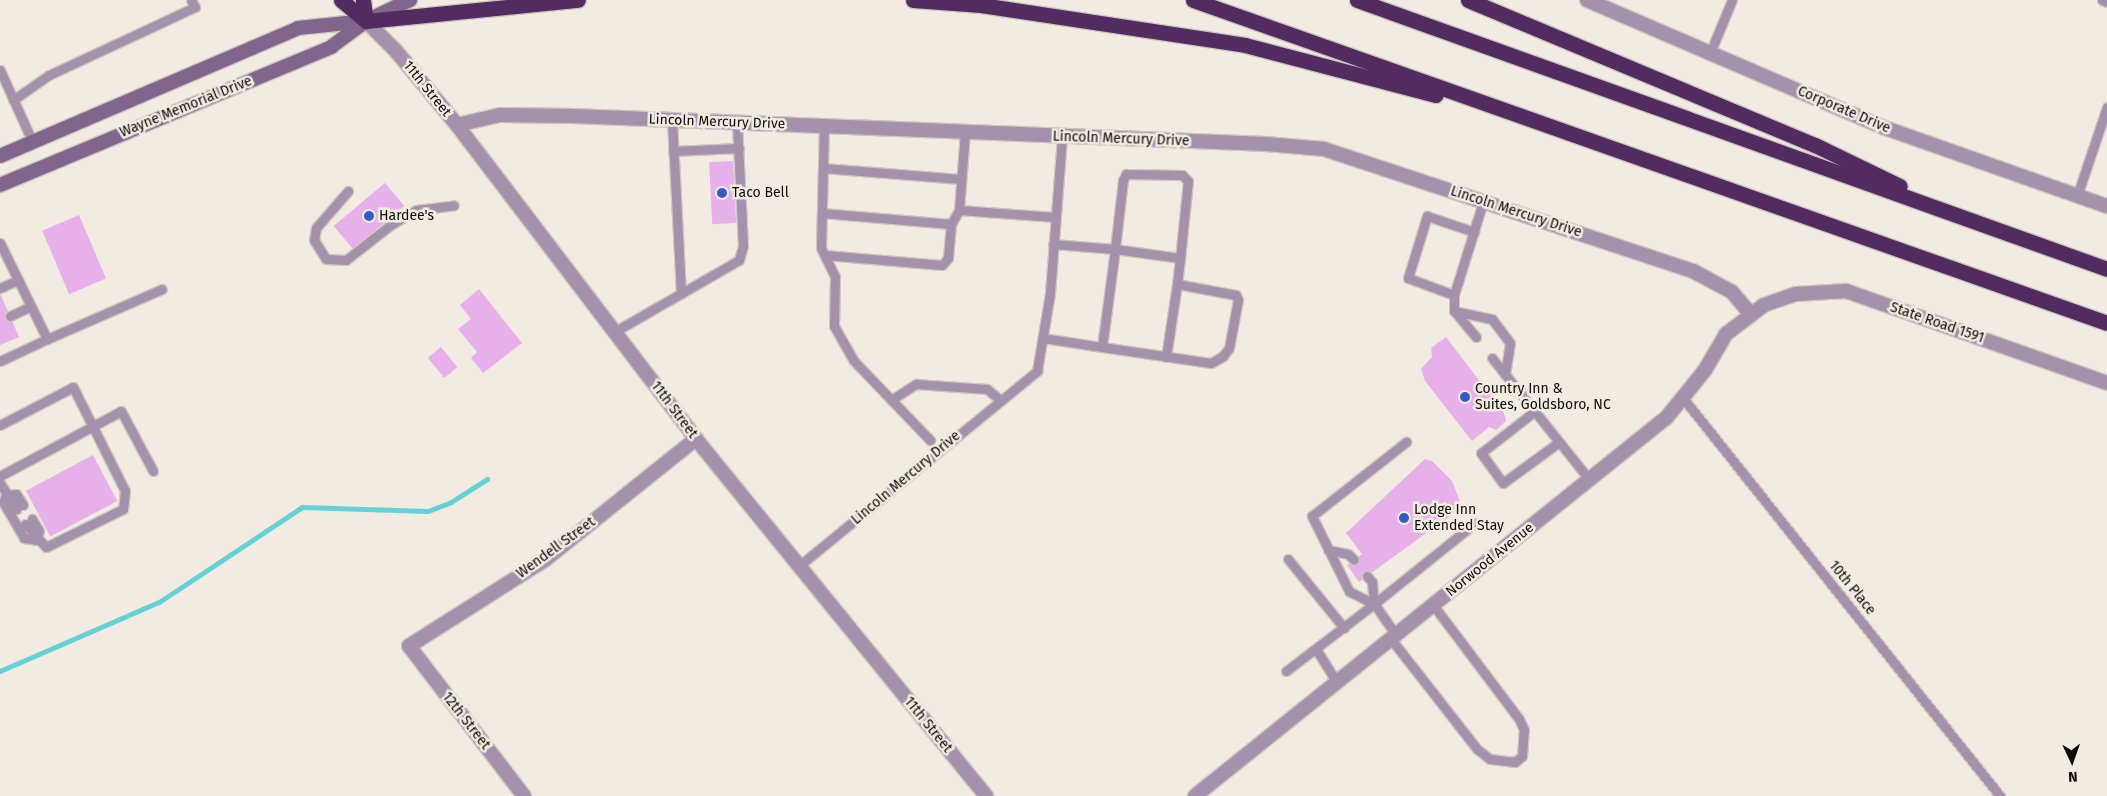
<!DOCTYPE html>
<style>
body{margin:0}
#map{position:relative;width:2107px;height:796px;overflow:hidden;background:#f1ebe2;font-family:"Fira Sans",sans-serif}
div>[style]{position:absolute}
.stream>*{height:5px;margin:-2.5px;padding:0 2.5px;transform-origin:2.5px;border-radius:2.5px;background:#65d1d7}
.building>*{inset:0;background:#e7b0ea;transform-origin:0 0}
.roads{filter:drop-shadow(1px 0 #cdc7bf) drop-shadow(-1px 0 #cdc7bf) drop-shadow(0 1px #cdc7bf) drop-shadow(0 -1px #cdc7bf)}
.service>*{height:9px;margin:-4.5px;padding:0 4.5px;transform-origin:4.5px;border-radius:4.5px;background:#a491ac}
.minor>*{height:14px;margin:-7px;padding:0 7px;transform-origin:7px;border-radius:7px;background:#a491ac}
.tertiary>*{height:14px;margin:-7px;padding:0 7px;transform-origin:7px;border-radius:7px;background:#a491ac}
.secondary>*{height:14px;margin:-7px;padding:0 7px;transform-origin:7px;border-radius:7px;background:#81658c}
.motorway>*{height:15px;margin:-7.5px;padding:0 7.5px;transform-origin:7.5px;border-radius:7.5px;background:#522b60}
.dots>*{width:14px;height:14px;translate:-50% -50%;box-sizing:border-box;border:2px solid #f1ebe2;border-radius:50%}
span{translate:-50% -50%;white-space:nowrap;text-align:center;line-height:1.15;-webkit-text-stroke:5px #f1ebe2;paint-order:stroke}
.street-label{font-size:14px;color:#0d0b08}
.poi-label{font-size:14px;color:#0d0b08}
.left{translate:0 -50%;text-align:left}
.north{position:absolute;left:2047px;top:736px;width:50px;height:50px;-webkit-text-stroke:4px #f1ebe2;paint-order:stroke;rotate:177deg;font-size:14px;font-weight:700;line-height:20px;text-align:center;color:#0d0b08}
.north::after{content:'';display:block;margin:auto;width:18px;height:22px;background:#0d0b08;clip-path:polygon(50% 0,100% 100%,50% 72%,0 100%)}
</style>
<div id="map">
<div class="stream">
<div style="left:0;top:671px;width:173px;rotate:-23.5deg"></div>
<div style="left:159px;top:602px;width:172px;rotate:-33.6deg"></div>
<div style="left:302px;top:507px;width:126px;rotate:1.8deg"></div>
<div style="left:428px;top:511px;width:25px;rotate:-21deg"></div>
<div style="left:451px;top:502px;width:43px;rotate:-32.6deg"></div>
</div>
<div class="building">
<div style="left:733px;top:161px;width:62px;height:24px;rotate:87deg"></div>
<div style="left:385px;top:183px;width:30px;height:67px;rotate:50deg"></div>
<div style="left:79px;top:215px;width:69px;height:40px;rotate:67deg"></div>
<div style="clip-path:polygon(479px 289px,522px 343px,483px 373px,471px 358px,477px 352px,458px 329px,471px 319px,460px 305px)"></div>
<div style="clip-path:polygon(0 293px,19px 337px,0 345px)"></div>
<div style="clip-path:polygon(1446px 337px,1504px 413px,1506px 421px,1496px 430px,1489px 427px,1472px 441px,1425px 381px,1421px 369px,1432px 357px,1431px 348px)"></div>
<div style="left:441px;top:347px;width:26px;height:17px;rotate:51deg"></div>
<div style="left:93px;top:455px;width:52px;height:76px;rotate:62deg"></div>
<div style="clip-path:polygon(1425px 459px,1432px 461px,1452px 481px,1462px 507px,1359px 582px,1347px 565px,1362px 554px,1346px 533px)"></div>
</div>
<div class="roads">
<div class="service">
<div style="left:2102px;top:0;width:5px;rotate:22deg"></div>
<div style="left:1710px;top:53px;width:57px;rotate:-67.5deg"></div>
<div style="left:0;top:70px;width:80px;rotate:65.7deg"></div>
<div style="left:13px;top:100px;width:44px;rotate:-34.8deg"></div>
<div style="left:49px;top:75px;width:161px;rotate:-25deg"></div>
<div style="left:195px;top:7px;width:8px;rotate:-120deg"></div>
<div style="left:672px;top:121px;width:173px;rotate:87deg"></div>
<div style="left:824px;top:125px;width:123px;rotate:91.4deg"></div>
<div style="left:821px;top:248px;width:32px;rotate:64deg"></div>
<div style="left:835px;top:277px;width:49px;rotate:91.2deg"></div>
<div style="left:834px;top:326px;width:40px;rotate:60.3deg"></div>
<div style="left:854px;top:361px;width:110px;rotate:46.1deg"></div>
<div style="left:673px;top:151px;width:66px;rotate:-2.6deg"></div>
<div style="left:823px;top:168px;width:138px;rotate:4.6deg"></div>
<div style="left:348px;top:191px;width:49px;rotate:130.9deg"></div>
<div style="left:316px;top:228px;width:12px;rotate:99deg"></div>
<div style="left:314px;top:240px;width:22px;rotate:58deg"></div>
<div style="left:326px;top:259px;width:20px;rotate:3deg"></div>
<div style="left:346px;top:260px;width:55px;rotate:-38.3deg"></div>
<div style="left:389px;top:226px;width:31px;rotate:-31deg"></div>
<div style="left:416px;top:210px;width:38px;rotate:-7deg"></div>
<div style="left:2077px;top:196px;width:94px;rotate:-71.4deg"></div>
<div style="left:959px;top:210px;width:96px;rotate:4.2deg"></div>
<div style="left:822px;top:213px;width:129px;rotate:4.9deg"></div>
<div style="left:0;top:243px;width:107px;rotate:63.9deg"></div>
<div style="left:47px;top:339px;width:52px;rotate:154.9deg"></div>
<div style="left:825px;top:255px;width:117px;rotate:4.9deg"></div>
<div style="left:942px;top:265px;width:9px;rotate:-49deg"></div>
<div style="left:948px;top:258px;width:34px;rotate:-85deg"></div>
<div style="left:951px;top:224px;width:16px;rotate:-60deg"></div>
<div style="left:959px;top:210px;width:78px;rotate:-85.6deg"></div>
<div style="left:0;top:288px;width:20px;rotate:-24deg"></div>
<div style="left:1454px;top:295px;width:49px;rotate:-159.7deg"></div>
<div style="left:1408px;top:278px;width:65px;rotate:-73deg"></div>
<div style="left:1427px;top:216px;width:50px;rotate:18.8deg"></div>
<div style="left:1454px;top:311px;width:39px;rotate:12deg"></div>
<div style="left:1492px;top:319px;width:30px;rotate:53deg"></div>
<div style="left:1510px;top:343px;width:32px;rotate:99deg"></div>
<div style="left:10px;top:316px;width:23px;rotate:-25deg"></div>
<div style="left:614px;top:332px;width:144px;rotate:-29.9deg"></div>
<div style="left:739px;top:260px;width:15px;rotate:-74deg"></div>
<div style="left:743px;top:246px;width:123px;rotate:-92.8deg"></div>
<div style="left:1476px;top:337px;width:34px;rotate:-130deg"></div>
<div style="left:1454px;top:311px;width:16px;rotate:-90deg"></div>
<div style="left:1454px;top:295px;width:97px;rotate:-72.7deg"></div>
<div style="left:1043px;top:338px;width:60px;rotate:8.7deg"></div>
<div style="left:1102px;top:347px;width:99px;rotate:-82.4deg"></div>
<div style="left:1115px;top:249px;width:69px;rotate:-83.4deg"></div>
<div style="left:1123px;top:180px;width:7px;rotate:-63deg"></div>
<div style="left:1126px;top:174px;width:56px;rotate:1deg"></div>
<div style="left:1182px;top:175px;width:8px;rotate:45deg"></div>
<div style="left:1188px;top:181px;width:77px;rotate:95.9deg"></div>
<div style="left:1180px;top:258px;width:66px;rotate:-172.1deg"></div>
<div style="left:1115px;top:249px;width:62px;rotate:-175.4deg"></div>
<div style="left:47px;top:339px;width:125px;rotate:-23.5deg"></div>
<div style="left:1102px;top:347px;width:110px;rotate:8.4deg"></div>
<div style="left:1211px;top:363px;width:14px;rotate:-30deg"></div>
<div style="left:1223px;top:356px;width:10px;rotate:-53deg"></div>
<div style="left:1229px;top:348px;width:49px;rotate:-79.4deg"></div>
<div style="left:1238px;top:300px;width:5px;rotate:-112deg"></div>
<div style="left:1236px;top:295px;width:60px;rotate:-169.4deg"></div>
<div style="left:1177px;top:284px;width:26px;rotate:-83deg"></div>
<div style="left:1166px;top:357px;width:74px;rotate:-81.4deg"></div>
<div style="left:1492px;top:358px;width:155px;rotate:51.3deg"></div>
<div style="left:1683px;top:398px;width:509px;rotate:51.46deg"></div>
<div style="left:891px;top:400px;width:30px;rotate:-33deg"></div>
<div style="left:916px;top:384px;width:71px;rotate:4deg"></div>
<div style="left:987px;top:389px;width:17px;rotate:40deg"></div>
<div style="left:1535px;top:411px;width:68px;rotate:142.1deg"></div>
<div style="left:1481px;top:453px;width:37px;rotate:54deg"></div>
<div style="left:1503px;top:483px;width:69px;rotate:-36.2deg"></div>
<div style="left:0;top:425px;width:82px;rotate:-27.5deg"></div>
<div style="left:73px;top:387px;width:116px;rotate:63.4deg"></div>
<div style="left:125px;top:491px;width:18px;rotate:96deg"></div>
<div style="left:123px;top:509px;width:86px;rotate:153.7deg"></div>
<div style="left:46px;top:547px;width:31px;rotate:-132deg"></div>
<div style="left:0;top:476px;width:137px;rotate:-28.2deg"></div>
<div style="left:121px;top:411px;width:68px;rotate:61.9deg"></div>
<div style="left:0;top:483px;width:31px;rotate:58deg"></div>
<div style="left:23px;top:505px;width:13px;rotate:-122deg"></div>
<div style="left:16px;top:494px;width:10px;rotate:174deg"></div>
<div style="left:6px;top:495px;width:8px;rotate:113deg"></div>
<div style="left:3px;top:502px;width:42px;rotate:59.7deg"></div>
<div style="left:24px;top:538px;width:12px;rotate:9deg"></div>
<div style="left:36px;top:540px;width:9px;rotate:-72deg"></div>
<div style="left:39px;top:531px;width:14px;rotate:-120deg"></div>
<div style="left:1328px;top:550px;width:20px;rotate:11deg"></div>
<div style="left:1348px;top:554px;width:8px;rotate:45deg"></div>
<div style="left:1288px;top:559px;width:89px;rotate:50.9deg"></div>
<div style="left:799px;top:566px;width:308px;rotate:-39.3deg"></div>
<div style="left:1037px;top:371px;width:79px;rotate:-80.5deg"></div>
<div style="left:1050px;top:293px;width:156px;rotate:-85.6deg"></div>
<div style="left:1367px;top:576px;width:8px;rotate:50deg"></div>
<div style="left:1372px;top:582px;width:22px;rotate:85deg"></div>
<div style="left:1374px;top:604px;width:28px;rotate:-153deg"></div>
<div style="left:1349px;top:591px;width:84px;rotate:-116.3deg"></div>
<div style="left:1312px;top:516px;width:120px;rotate:-38.2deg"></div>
<div style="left:1396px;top:635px;width:38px;rotate:-125deg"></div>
<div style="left:1374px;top:604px;width:129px;rotate:-38.7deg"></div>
<div style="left:1391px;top:639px;width:140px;rotate:52deg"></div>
<div style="left:1477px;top:749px;width:16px;rotate:38deg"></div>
<div style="left:1490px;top:759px;width:25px;rotate:7deg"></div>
<div style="left:1515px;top:762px;width:9px;rotate:-41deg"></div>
<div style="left:1522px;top:756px;width:26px;rotate:-86deg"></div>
<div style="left:1524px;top:730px;width:12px;rotate:-114deg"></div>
<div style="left:1519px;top:719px;width:143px;rotate:-127deg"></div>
<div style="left:1316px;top:649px;width:39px;rotate:58deg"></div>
<div style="left:1286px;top:671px;width:111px;rotate:-37.3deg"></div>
</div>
<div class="minor">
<div style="left:1587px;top:0;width:134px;rotate:23.3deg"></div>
<div style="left:457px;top:125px;width:44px;rotate:-13.1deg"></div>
<div style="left:500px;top:115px;width:73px;rotate:0.8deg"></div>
<div style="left:573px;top:116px;width:694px;rotate:2.31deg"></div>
<div style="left:1266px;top:144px;width:58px;rotate:4.9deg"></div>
<div style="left:1324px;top:149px;width:389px;rotate:18.3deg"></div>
<div style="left:1693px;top:271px;width:44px;rotate:28.3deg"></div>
<div style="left:1732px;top:292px;width:30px;rotate:50deg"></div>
<div style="left:524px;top:796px;width:189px;rotate:-127.5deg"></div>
<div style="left:409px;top:646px;width:162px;rotate:-32.4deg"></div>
<div style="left:546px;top:559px;width:192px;rotate:-38.7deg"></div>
<div style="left:1195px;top:796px;width:605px;rotate:-38.76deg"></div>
<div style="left:1667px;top:417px;width:60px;rotate:-51deg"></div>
<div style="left:1705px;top:370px;width:42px;rotate:-59.7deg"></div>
<div style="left:1726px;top:334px;width:48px;rotate:-37.3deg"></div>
<div style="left:1764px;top:305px;width:34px;rotate:-19deg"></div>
<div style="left:1796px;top:294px;width:50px;rotate:-3.4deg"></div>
<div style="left:1846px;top:291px;width:277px;rotate:19.4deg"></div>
</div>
<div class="tertiary">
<div style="left:366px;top:21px;width:42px;rotate:45deg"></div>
<div style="left:396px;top:51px;width:96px;rotate:50.5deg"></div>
<div style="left:457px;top:125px;width:395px;rotate:52.7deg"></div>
<div style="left:696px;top:439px;width:460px;rotate:50.9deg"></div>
<div style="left:1710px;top:53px;width:190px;rotate:23.2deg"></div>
<div style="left:1885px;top:128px;width:235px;rotate:19.4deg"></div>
</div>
<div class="secondary">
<div style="left:0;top:156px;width:324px;rotate:-23.2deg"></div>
<div style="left:298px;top:28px;width:68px;rotate:-5.9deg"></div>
<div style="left:0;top:185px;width:359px;rotate:-22.6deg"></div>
<div style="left:331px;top:47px;width:44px;rotate:-36.6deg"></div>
<div style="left:366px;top:21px;width:49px;rotate:-25.5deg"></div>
</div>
<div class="motorway">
<div style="left:341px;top:0;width:33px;rotate:40deg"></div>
<div style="left:366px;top:21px;width:213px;rotate:-5.7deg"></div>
<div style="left:363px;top:0;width:21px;rotate:82deg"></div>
<div style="left:913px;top:0;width:68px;rotate:4.2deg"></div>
<div style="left:981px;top:5px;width:267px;rotate:8.6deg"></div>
<div style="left:1245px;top:45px;width:197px;rotate:14.7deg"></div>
<div style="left:1193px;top:0;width:969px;rotate:19.46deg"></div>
<div style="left:1357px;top:0;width:797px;rotate:19.73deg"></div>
<div style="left:1468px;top:0;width:376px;rotate:22.7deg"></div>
<div style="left:1815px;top:145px;width:94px;rotate:25.8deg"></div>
</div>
</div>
<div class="dots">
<div style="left:722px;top:193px;background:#335aca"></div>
<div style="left:369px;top:216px;background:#335aca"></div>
<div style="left:1465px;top:397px;background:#335aca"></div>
<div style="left:1404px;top:518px;background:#335aca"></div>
</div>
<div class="street-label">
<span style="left:427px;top:89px;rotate:51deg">11th Street</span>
<span style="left:186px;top:107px;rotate:-22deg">Wayne Memorial Drive</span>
<span style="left:1844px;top:110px;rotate:23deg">Corporate Drive</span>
<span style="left:717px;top:122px;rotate:2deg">Lincoln Mercury Drive</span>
<span style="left:1121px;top:139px;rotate:2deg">Lincoln Mercury Drive</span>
<span style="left:1516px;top:212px;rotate:18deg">Lincoln Mercury Drive</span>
<span style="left:1937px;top:323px;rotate:19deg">State Road 1591</span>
<span style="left:674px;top:410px;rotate:53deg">11th Street</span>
<span style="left:906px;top:478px;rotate:-40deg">Lincoln Mercury Drive</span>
<span style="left:556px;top:548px;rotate:-36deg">Wendell Street</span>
<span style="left:1490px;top:560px;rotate:-39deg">Norwood Avenue</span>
<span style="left:1852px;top:588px;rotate:51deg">10th Place</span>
<span style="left:466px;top:721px;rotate:52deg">12th Street</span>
<span style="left:928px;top:725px;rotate:51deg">11th Street</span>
</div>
<div class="poi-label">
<span class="left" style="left:732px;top:193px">Taco Bell</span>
<span class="left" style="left:379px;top:216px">Hardee's</span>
<span class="left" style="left:1475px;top:397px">Country Inn &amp;<br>Suites, Goldsboro, NC</span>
<span class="left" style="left:1414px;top:518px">Lodge Inn<br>Extended Stay</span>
</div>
<div class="north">N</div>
</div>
